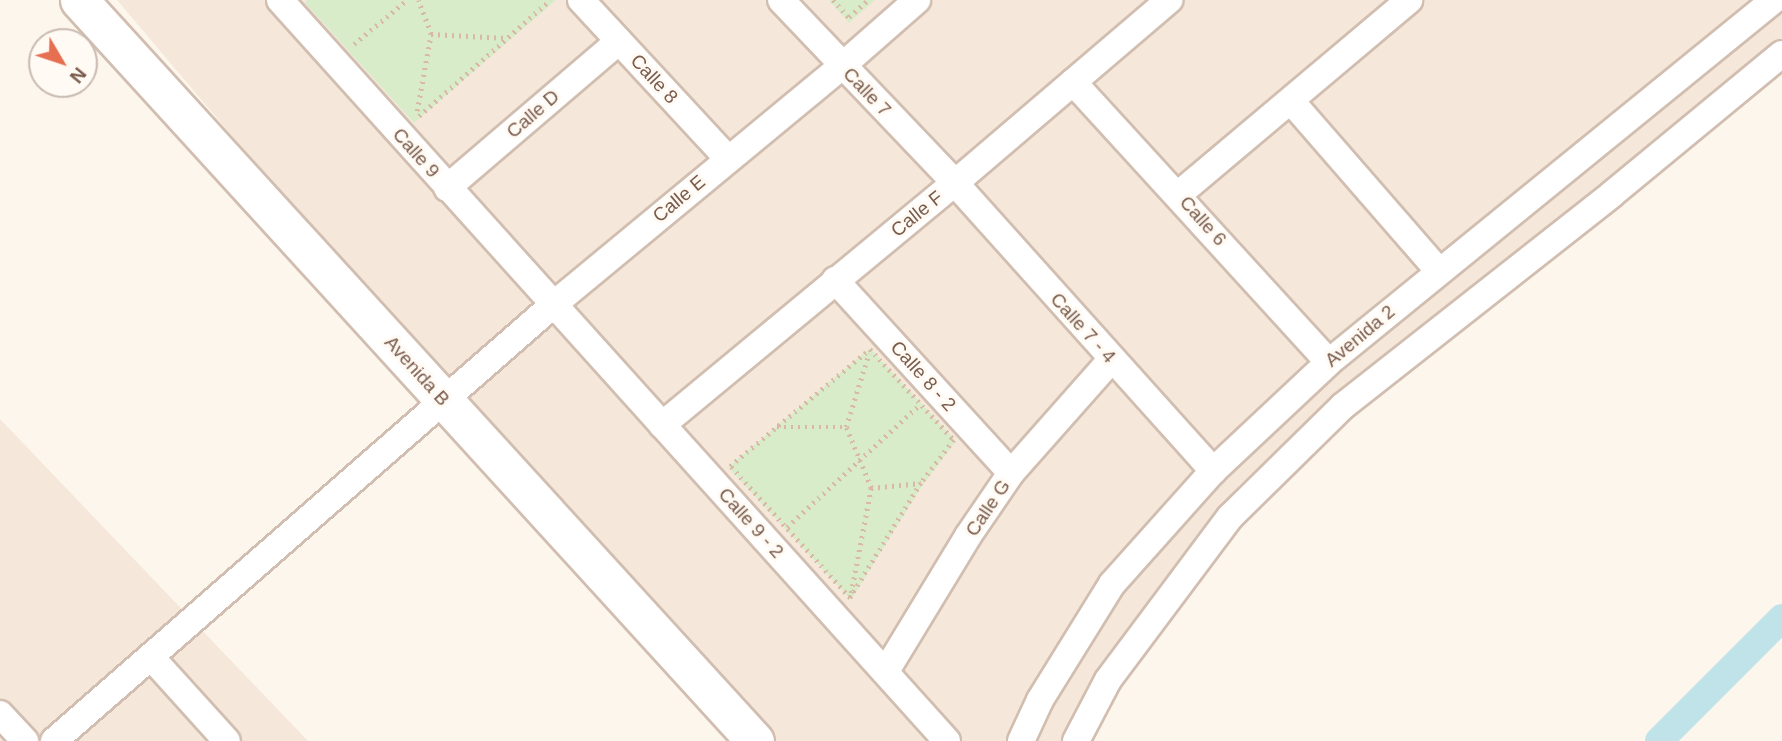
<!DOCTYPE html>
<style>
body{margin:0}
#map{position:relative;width:1782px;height:741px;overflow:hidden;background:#fdf6ec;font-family:Helvetica,sans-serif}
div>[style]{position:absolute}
.residential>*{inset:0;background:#f5e8da}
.green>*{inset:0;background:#d8ecc9}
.canal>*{height:28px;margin:-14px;padding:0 14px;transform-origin:14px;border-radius:14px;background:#bfe3e8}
.path>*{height:4.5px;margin-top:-2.25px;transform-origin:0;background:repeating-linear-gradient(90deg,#d9b8a5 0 2px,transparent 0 7px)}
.roads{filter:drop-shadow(2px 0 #d1beb0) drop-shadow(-2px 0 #d1beb0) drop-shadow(0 2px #d1beb0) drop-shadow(0 -2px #d1beb0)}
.street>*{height:26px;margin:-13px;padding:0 13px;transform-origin:13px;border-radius:13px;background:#fff}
.secondary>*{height:37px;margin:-18.5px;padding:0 18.5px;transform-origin:18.5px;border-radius:18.5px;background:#fff}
span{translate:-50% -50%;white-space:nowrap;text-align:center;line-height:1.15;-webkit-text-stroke:6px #fffaf3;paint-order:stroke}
.street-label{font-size:19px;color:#7a5c4d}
.north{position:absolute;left:28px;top:28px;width:70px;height:70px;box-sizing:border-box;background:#fffaf3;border:2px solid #cabbb1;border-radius:50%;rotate:129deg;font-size:19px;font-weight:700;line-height:28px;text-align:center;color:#7a5c4d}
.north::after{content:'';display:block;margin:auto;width:24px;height:32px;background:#e76f51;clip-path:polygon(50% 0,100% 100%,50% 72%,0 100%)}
</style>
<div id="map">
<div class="residential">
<div style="clip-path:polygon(117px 0,1782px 0,1782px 39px,1239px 485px,1077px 714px,1064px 741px,743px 741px)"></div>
<div style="clip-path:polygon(0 419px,308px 741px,0 741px)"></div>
</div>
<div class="green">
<div style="clip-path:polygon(307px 0,554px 0,555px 1px,414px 123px,305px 3px)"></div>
<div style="clip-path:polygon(829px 0,875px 0,849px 23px)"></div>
<div style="clip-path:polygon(870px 348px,956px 441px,922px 486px,851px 600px,728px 467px)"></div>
</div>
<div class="canal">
<div style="left:1659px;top:741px;width:174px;rotate:-45deg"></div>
</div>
<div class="path">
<div style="left:833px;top:0;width:23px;rotate:47deg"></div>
<div style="left:849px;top:17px;width:25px;rotate:-42deg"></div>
<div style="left:431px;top:34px;width:76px;rotate:3deg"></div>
<div style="left:354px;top:44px;width:69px;rotate:-39.7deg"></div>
<div style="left:417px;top:111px;width:78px;rotate:-79.7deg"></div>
<div style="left:431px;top:34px;width:36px;rotate:-111deg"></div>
<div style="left:419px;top:116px;width:175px;rotate:-41.5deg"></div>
<div style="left:870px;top:349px;width:124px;rotate:47.3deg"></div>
<div style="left:954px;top:440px;width:54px;rotate:127.5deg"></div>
<div style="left:921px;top:483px;width:135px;rotate:121.7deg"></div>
<div style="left:850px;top:598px;width:178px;rotate:-132.3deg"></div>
<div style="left:730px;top:466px;width:182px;rotate:-39.9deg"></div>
<div style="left:777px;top:427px;width:69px"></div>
<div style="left:871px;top:488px;width:50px;rotate:-5.7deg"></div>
<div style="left:787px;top:527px;width:177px;rotate:-42.7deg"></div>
<div style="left:851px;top:593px;width:107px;rotate:-79.2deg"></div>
<div style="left:871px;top:488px;width:66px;rotate:-112.3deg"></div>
<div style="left:846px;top:427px;width:77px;rotate:-72.7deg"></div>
</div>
<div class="roads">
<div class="street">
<div style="left:280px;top:0;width:997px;rotate:48.01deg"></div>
<div style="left:581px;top:0;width:217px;rotate:47.2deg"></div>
<div style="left:781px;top:0;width:253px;rotate:46.4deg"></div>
<div style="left:955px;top:183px;width:387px;rotate:48.1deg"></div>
<div style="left:1073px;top:82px;width:379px;rotate:47.6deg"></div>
<div style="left:1291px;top:101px;width:225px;rotate:49deg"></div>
<div style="left:447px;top:188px;width:226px;rotate:-40.5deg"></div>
<div style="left:1179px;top:194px;width:301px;rotate:-40.1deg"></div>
<div style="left:835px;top:280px;width:261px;rotate:47.6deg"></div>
<div style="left:662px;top:425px;width:380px;rotate:-39.6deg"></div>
<div style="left:955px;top:183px;width:282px;rotate:-40.5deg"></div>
<div style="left:151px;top:657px;width:113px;rotate:47.9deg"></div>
<div style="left:886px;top:671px;width:158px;rotate:-58.7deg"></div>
<div style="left:968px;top:536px;width:76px;rotate:-55.7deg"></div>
<div style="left:1011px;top:473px;width:151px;rotate:-48.5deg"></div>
<div style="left:0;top:714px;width:37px;rotate:47deg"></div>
<div style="left:54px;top:741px;width:663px;rotate:-41.15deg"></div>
<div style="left:553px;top:305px;width:375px;rotate:-39.6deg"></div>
<div style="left:842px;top:66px;width:100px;rotate:-41.3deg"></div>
<div style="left:1021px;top:741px;width:45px;rotate:-65.1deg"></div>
<div style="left:1040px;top:700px;width:137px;rotate:-58.2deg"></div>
<div style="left:1112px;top:584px;width:152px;rotate:-48.2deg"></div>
<div style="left:1213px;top:471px;width:159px;rotate:-43.2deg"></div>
<div style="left:1329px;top:362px;width:574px;rotate:-39.13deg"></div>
<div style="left:1076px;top:741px;width:69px;rotate:-62.3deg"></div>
<div style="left:1108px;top:680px;width:204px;rotate:-53.2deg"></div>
<div style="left:1230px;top:517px;width:158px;rotate:-44.5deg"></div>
<div style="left:1343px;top:406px;width:342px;rotate:-38.2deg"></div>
<div style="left:1612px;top:194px;width:220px;rotate:-39.5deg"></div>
</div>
<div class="secondary">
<div style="left:79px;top:0;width:1003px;rotate:47.63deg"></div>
</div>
</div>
<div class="street-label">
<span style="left:654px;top:79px;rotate:47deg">Calle 8</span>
<span style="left:867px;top:92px;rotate:46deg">Calle 7</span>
<span style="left:533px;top:114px;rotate:-41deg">Calle D</span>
<span style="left:416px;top:153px;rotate:48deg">Calle 9</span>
<span style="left:679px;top:199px;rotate:-40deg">Calle E</span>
<span style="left:917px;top:214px;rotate:-39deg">Calle F</span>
<span style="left:1203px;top:221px;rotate:48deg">Calle 6</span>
<span style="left:1083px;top:328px;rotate:48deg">Calle 7 - 4</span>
<span style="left:1360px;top:336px;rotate:-40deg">Avenida 2</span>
<span style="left:417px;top:371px;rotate:48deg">Avenida B</span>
<span style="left:923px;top:376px;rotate:48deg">Calle 8 - 2</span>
<span style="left:988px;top:508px;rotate:-56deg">Calle G</span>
<span style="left:751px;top:523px;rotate:48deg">Calle 9 - 2</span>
</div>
<div class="north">N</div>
</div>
